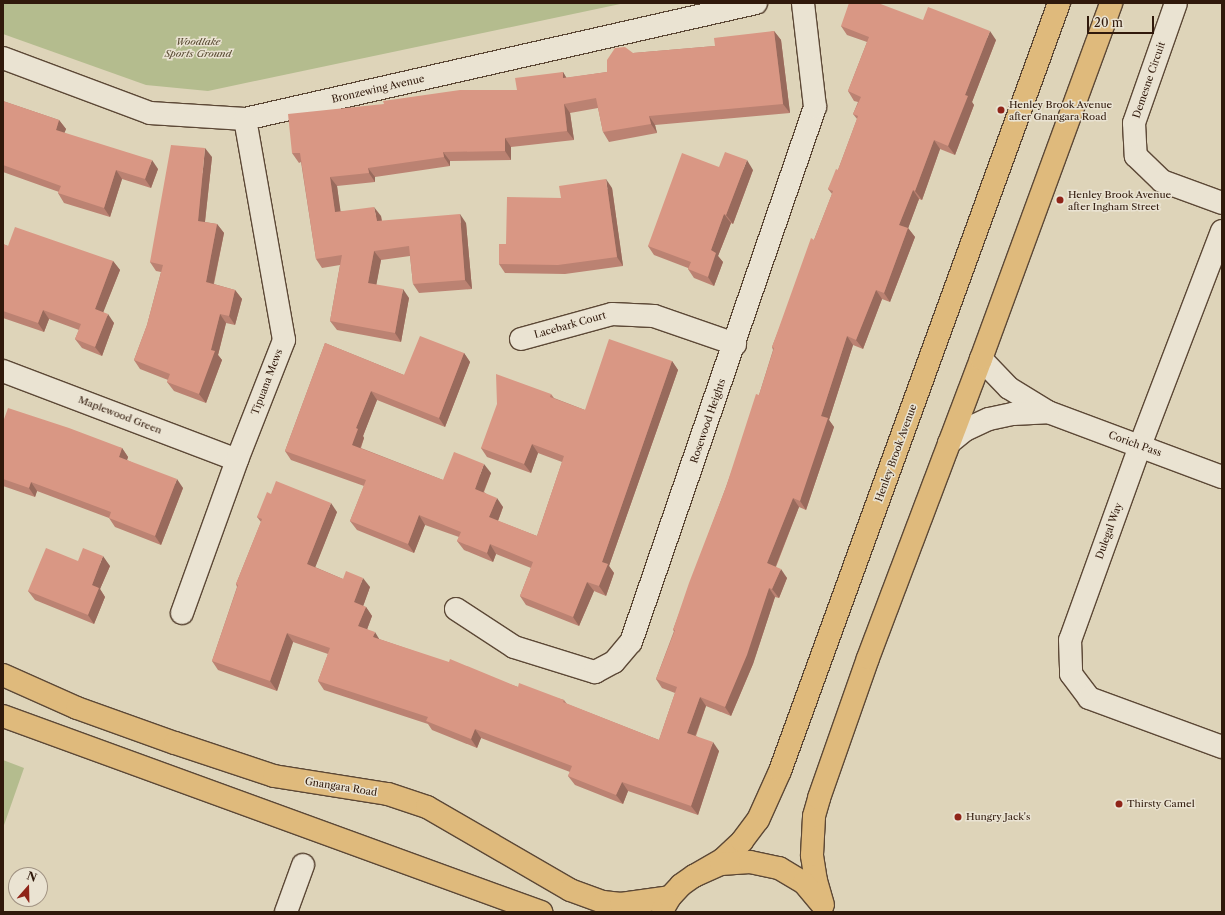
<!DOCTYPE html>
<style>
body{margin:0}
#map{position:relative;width:1225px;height:915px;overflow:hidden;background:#ded4b9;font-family:"Libre Caslon Text",serif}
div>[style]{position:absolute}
.green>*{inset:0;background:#b4bc8e}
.roads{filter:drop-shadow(1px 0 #5c4836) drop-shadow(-1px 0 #5c4836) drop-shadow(0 1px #5c4836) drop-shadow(0 -1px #5c4836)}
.minor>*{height:22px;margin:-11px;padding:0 11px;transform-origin:11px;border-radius:11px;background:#eae3d2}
.major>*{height:22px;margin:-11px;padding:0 11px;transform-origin:11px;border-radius:11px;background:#dfba7c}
.wall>*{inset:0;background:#bb8272}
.shaded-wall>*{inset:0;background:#986a5c}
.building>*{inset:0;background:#d99784}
.dots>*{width:11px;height:11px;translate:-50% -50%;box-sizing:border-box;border:2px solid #eae3d2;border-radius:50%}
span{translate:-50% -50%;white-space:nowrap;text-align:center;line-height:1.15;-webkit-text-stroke:3px #eae3d2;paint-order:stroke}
.park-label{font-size:10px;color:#584a32;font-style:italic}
.street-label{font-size:10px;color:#30190b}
.poi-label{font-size:10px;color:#30190b}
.left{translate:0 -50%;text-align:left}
.frame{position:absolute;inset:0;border:4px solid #30190b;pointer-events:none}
.north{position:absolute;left:8px;top:867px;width:40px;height:40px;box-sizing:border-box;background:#eae3d2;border:1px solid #a09282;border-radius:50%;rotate:20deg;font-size:11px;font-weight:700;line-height:16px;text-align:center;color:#30190b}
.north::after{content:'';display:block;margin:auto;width:14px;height:18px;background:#8f2418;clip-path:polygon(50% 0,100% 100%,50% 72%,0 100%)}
.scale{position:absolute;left:1087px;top:16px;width:67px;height:18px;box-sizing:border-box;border:2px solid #30190b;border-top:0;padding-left:5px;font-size:12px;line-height:14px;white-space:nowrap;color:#30190b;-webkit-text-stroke:3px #eae3d2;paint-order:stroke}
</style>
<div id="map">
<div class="green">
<div style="clip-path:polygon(3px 3px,625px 3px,208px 91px,146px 85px,3px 34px)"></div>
<div style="clip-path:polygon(3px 760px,24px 768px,3px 828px)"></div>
</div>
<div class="roads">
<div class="minor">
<div style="left:1176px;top:3px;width:127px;rotate:109.3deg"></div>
<div style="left:1134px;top:123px;width:33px;rotate:87deg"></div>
<div style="left:1136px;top:156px;width:36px;rotate:44deg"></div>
<div style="left:1162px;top:181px;width:64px;rotate:20.1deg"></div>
<div style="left:3px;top:58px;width:157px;rotate:20.5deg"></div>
<div style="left:150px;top:113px;width:95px;rotate:3.6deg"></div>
<div style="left:245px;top:119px;width:524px;rotate:-12.79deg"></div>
<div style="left:1222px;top:231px;width:230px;rotate:110.9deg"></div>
<div style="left:1140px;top:446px;width:206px;rotate:109.8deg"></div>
<div style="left:1070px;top:640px;width:34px;rotate:88deg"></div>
<div style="left:1071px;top:674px;width:30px;rotate:53deg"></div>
<div style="left:1089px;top:698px;width:142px;rotate:20.2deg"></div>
<div style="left:521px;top:339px;width:94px;rotate:-15.4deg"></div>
<div style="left:612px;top:314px;width:42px;rotate:2.7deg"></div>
<div style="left:654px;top:316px;width:86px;rotate:19.1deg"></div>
<div style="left:981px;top:359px;width:40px;rotate:46deg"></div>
<div style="left:1009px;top:388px;width:46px;rotate:31.6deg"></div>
<div style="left:1048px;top:412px;width:186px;rotate:20.5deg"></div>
<div style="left:3px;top:371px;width:250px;rotate:20.8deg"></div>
<div style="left:949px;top:443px;width:21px;rotate:-39deg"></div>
<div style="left:965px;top:430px;width:26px;rotate:-25deg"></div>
<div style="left:989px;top:419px;width:25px;rotate:-12deg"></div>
<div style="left:1013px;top:414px;width:35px;rotate:-3deg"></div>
<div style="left:456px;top:609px;width:69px;rotate:33.2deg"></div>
<div style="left:514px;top:647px;width:85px;rotate:17.2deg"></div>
<div style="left:595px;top:672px;width:21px;rotate:-28deg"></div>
<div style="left:614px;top:662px;width:26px;rotate:-50deg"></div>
<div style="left:631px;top:642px;width:566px;rotate:-71.02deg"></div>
<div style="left:815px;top:107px;width:105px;rotate:-96.6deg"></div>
<div style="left:182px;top:613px;width:163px;rotate:-70.2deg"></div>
<div style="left:237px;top:460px;width:129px;rotate:-68.6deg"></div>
<div style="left:284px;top:340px;width:224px;rotate:-100deg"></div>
<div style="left:286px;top:912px;width:50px;rotate:-70.1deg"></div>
</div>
<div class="major">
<div style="left:3px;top:675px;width:81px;rotate:24deg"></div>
<div style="left:77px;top:708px;width:104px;rotate:19.7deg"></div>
<div style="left:175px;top:743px;width:104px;rotate:18.4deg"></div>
<div style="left:274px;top:776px;width:115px;rotate:9deg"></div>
<div style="left:388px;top:794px;width:41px;rotate:18.4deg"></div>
<div style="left:427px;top:807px;width:165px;rotate:30.1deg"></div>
<div style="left:570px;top:890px;width:35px;rotate:20deg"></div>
<div style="left:603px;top:902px;width:18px;rotate:6deg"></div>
<div style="left:621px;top:904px;width:49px;rotate:-8.1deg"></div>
<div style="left:3px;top:716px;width:573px;rotate:20.02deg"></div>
<div style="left:694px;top:876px;width:34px;rotate:-30deg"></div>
<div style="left:723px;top:859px;width:26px;rotate:-43deg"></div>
<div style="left:742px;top:841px;width:26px;rotate:-53deg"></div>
<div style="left:758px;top:820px;width:54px;rotate:-65.8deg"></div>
<div style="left:780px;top:771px;width:817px;rotate:-70.03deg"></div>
<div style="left:823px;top:905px;width:25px;rotate:-106deg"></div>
<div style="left:816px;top:881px;width:26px;rotate:-99deg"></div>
<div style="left:812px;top:855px;width:39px;rotate:-87deg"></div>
<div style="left:814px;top:816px;width:19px;rotate:-74deg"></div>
<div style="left:819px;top:798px;width:148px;rotate:-70.7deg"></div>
<div style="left:868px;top:658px;width:320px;rotate:-69.3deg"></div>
<div style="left:981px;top:359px;width:379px;rotate:-69.9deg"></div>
<div style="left:663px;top:909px;width:14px;rotate:-60deg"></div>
<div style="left:670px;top:897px;width:16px;rotate:-47deg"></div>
<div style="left:681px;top:885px;width:16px;rotate:-35deg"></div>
<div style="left:694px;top:876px;width:30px;rotate:-24deg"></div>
<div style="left:721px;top:864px;width:29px;rotate:-4deg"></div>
<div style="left:750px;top:862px;width:30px;rotate:12deg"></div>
<div style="left:779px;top:868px;width:29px;rotate:31deg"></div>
<div style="left:804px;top:883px;width:26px;rotate:50deg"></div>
</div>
</div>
<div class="wall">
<div style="clip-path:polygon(923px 20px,996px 40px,972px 102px,974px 105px,955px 155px,940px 149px,922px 200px,919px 199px,908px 228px,915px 237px,890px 302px,882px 299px,863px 349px,853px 345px,829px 420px,834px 427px,806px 510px,799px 507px,776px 567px,787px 578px,779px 598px,775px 597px,753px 664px,731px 716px,706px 706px,696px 736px,719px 751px,698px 815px,628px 791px,623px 804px,575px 785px,568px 776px,570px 772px,481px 738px,477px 748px,432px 730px,428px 724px,324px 690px,318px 681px,328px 654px,293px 642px,277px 691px,218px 670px,212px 661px,237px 587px,236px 584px,261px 522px,257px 517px,271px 494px,337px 512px,315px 567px,343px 579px,370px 587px,363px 606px,366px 607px,372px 616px,367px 629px,379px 639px,518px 687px,564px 700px,567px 704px,659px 740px,675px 693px,662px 688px,656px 679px,674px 631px,673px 630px,726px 487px,759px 395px,773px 350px,772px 347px,814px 240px,832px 194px,828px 189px,838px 170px,857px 119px,853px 114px,858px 102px,854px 101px,848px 91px,867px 42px,847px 35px,841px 26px)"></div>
<div style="clip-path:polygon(774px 31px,781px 40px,790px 113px,655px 125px,657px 133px,609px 142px,603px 132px,598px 108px,570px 113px,574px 140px,511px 147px,511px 160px,450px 161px,450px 166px,375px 177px,375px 182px,337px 186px,340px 211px,381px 216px,382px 221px,466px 223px,472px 289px,419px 293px,413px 284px,410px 256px,381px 260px,376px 285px,409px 298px,401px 342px,337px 330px,330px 321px,340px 265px,322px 268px,316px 259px,301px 162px,299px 163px,292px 153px,517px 90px,563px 72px,566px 78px,607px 72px,633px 53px,715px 46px)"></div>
<div style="clip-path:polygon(3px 101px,59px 120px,66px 129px,64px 133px,158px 169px,151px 188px,122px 179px,110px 217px,64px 203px,58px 193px,59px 192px,3px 172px)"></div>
<div style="clip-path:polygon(212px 157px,205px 222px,217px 224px,224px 233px,214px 284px,235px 290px,242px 299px,235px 325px,226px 323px,218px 355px,222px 360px,206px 403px,174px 391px,167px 382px,168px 380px,140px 369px,134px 360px,147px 325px,161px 272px,156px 271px,150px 262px)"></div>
<div style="clip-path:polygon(719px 167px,753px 170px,733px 224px,731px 223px,718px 256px,723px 262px,714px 286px,694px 278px,688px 269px,688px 268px,654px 255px,648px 246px)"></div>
<div style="clip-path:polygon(612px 188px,623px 266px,565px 274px,505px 273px,499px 264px,506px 244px,561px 198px)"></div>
<div style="clip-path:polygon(3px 244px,8px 246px,113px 261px,120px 270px,103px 312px,114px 323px,102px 356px,82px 348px,75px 339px,79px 330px,49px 319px,44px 332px,3px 318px)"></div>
<div style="clip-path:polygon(325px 343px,404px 375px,464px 353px,470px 362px,445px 427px,377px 400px,363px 436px,364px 438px,361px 448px,443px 480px,491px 473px,484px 492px,503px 507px,498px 521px,537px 536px,562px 462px,538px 453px,531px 473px,487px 457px,481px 448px,551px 394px,554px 398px,585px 410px,672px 361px,678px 370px,609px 566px,614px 573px,606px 596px,594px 591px,579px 626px,526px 605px,520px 596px,531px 568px,496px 554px,493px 562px,464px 550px,457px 541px,459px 537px,425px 525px,414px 553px,357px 530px,350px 521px,364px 486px,291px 460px,285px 451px)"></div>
<div style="clip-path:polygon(3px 422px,122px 448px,128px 457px,127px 460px,183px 488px,161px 545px,115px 527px,109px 518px,37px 491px,35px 497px,3px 486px)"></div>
<div style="clip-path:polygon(78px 561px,110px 566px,100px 589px,105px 597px,94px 624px,35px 600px,28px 591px)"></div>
</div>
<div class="shaded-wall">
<div style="clip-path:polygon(774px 31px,781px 40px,790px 113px,783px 104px)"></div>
<div style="clip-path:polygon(990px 31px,996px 40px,972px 102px,974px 105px,955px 155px,948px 146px,965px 95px)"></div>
<div style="clip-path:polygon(563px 72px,569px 82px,563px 78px)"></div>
<div style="clip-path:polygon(564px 104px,570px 113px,574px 140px,567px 131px)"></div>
<div style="clip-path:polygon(649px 116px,655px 125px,657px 133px,651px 124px)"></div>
<div style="clip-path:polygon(59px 120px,66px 129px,62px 139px,56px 130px)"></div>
<div style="clip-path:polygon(505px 138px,511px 147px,511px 160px,505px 151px)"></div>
<div style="clip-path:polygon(934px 140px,940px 149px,922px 200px,915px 191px)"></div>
<div style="clip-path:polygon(205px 148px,212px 157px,204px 230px,198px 221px)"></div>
<div style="clip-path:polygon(443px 152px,450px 161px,450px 166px,444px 157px)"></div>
<div style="clip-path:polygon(152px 160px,158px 169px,151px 188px,145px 179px)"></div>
<div style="clip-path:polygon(747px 160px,753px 170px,733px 224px,726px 215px)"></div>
<div style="clip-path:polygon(368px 168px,375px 177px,375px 182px,369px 173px)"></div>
<div style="clip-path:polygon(116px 170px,122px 179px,110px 217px,104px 208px)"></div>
<div style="clip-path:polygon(330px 177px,337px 186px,342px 221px,335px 212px)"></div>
<div style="clip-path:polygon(606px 179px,612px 188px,623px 266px,617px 257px)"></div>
<div style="clip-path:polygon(913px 190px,919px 199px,906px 234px,899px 225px)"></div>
<div style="clip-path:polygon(374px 207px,381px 216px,383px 231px,377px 221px)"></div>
<div style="clip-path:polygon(460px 214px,466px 223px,472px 289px,465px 280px)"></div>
<div style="clip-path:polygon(724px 214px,731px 223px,718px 256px,723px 262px,714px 286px,708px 277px,711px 250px)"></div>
<div style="clip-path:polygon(217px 224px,224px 233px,212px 291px,206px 282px)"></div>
<div style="clip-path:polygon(908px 228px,915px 237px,890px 302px,884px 293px)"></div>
<div style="clip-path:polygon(374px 251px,381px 260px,375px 292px,368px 283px)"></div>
<div style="clip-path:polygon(113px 261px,120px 270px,101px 318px,95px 309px)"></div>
<div style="clip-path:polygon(403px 289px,409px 298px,401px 342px,395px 333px)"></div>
<div style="clip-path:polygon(235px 290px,242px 299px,235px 325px,229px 316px)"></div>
<div style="clip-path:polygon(876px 290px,882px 299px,863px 349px,856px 340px)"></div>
<div style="clip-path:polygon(43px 310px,49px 319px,44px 332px,38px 323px)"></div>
<div style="clip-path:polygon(108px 314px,114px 323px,102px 356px,95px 347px)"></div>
<div style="clip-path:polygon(220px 314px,226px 323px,218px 355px,222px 360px,206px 403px,199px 394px)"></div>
<div style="clip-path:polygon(847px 336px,853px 345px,829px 420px,834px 427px,806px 510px,800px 501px,821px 416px)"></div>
<div style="clip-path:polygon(464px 353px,470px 362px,445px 427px,439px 418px)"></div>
<div style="clip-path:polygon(672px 361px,678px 370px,609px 566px,614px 573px,606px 596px,599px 586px,602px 562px)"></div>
<div style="clip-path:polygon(371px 391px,377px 400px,363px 436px,364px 438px,358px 454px,352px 445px,356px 428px)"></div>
<div style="clip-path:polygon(532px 444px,538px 453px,531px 473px,524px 464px)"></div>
<div style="clip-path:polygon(122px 448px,128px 457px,125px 466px,119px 457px)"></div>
<div style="clip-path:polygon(484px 464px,491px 473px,481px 498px,475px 489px)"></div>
<div style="clip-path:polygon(177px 479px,183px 488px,161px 545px,155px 536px)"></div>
<div style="clip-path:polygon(31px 482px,37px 491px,35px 497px,29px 488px)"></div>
<div style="clip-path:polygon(497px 498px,503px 507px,496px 526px,489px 517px)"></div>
<div style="clip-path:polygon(793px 498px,799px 507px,773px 573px,767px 563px)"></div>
<div style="clip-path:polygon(331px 503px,337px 512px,313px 573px,307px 564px)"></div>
<div style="clip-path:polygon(419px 515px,425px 525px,414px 553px,408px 544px)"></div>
<div style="clip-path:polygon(490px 544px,496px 554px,493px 562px,487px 553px)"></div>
<div style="clip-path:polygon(103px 556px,110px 566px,100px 589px,105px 597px,94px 624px,88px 615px,92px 585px)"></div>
<div style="clip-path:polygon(781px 569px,787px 578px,779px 598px,772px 589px)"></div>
<div style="clip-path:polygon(363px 578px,370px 587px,361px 612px,354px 602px)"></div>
<div style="clip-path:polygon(587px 582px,594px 591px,579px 626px,573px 617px)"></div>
<div style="clip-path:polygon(769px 588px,775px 597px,753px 664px,731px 716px,725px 707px)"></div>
<div style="clip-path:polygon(366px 607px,372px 616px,365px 635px,358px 626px)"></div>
<div style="clip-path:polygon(375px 632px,381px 642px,373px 637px)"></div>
<div style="clip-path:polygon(287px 633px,293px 642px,277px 691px,270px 681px)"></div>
<div style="clip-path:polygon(700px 697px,706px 706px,693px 742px,687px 733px)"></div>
<div style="clip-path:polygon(475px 729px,481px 738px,477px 748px,471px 739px)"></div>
<div style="clip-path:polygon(713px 742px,719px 751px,698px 815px,691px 806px)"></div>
<div style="clip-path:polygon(622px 782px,628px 791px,623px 804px,616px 795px)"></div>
</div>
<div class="building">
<div style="clip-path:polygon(849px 3px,878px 3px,923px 20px,928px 7px,990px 31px,965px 95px,968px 96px,948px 146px,934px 140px,915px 191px,913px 190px,899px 225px,908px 228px,884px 293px,876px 290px,856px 340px,847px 336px,821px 416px,828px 418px,800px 501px,793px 498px,767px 563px,781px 569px,772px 589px,769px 588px,747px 655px,725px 707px,700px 697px,687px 733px,713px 742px,691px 806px,622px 782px,616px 795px,568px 776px,572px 766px,475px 729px,471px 739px,426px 721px,428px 717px,318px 681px,330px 648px,287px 633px,270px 681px,212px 661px,238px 585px,236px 584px,262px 519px,257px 517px,267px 492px,271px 494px,276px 481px,331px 503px,307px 564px,343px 579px,346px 571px,363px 578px,354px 602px,366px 607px,358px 626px,375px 632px,373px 637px,449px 662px,450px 659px,518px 687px,519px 683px,564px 700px,563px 702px,659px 740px,677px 687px,656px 679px,675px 630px,673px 630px,689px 583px,726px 487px,756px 394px,759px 395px,774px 348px,772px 347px,776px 336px,811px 238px,814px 240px,833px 191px,828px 189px,836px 169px,838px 170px,858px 116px,853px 114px,861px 97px,848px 91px,869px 37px,841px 26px)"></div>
<div style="clip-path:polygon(774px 31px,783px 104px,649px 116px,651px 124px,603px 132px,596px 98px,564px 104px,567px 131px,505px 138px,505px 151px,443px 152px,444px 157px,368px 168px,369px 173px,330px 177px,335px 212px,374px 207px,377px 221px,460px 214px,465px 280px,413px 284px,409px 246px,374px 251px,368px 283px,403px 289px,395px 333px,330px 321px,342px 255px,316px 259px,300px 153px,292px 153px,288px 114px,384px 104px,383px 101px,460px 90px,517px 90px,515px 78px,563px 72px,563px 78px,607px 72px,607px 60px,615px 48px,625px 47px,633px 53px,715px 46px,714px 38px)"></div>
<div style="clip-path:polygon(3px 101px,59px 120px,56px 130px,152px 160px,145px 179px,116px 170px,104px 208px,58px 193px,61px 186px,3px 165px)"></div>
<div style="clip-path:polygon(171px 145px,205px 148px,198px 221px,217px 224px,206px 282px,235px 290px,229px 316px,220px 314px,211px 350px,215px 351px,199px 394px,167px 382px,170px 374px,134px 360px,147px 325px,163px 265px,150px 262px)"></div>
<div style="clip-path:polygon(725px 152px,747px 160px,726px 215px,724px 214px,711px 250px,716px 253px,708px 277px,688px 269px,691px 262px,648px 246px,682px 153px,719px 167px)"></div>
<div style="clip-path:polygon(606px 179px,617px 257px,558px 265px,499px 264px,499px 244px,506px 244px,507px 197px,561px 198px,559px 186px)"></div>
<div style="clip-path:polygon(15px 227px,113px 261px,95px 309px,108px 314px,95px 347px,75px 339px,81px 324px,43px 310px,38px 323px,3px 311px,3px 244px,8px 246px)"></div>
<div style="clip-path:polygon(420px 336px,464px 353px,439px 418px,371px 391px,356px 428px,358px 429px,352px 445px,443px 480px,454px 452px,484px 464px,475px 489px,497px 498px,489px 517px,537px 536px,564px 456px,532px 444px,524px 464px,481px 448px,497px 404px,496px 374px,551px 394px,550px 397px,585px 410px,609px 339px,672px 361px,602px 562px,608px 564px,599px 586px,587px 582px,573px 617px,520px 596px,533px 562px,490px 544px,487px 553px,457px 541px,461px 532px,419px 515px,408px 544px,350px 521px,366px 480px,285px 451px,325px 343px,404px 375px)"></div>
<div style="clip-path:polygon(8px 408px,69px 428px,122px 448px,119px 457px,177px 479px,155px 536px,109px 518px,111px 512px,31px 482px,29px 488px,3px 479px,3px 422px)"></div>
<div style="clip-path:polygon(46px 548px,78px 561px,83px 548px,103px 556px,92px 585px,99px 588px,88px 615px,28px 591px)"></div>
</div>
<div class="dots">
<div style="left:1001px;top:110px;background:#8f2418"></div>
<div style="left:1060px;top:200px;background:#8f2418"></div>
<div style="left:1119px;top:804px;background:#8f2418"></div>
<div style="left:958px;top:817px;background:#8f2418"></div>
</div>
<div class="park-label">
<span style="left:198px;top:47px">Woodlake<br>Sports Ground</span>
</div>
<div class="street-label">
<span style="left:1149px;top:80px;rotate:-71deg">Demesne Circuit</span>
<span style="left:378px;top:89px;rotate:-13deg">Bronzewing Avenue</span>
<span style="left:570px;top:325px;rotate:-16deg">Lacebark Court</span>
<span style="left:267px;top:382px;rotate:-69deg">Tipuana Mews</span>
<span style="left:120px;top:415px;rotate:21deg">Maplewood Green</span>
<span style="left:708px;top:421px;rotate:-71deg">Rosewood Heights</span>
<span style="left:1135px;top:444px;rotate:20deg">Corich Pass</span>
<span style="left:896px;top:453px;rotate:-70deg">Henley Brook Avenue</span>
<span style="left:1109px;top:531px;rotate:-70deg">Dulegal Way</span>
<span style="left:341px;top:787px;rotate:9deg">Gnangara Road</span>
</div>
<div class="poi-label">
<span class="left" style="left:1009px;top:110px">Henley Brook Avenue<br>after Gnangara Road</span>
<span class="left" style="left:1068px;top:200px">Henley Brook Avenue<br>after Ingham Street</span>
<span class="left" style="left:1127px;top:804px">Thirsty Camel</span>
<span class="left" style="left:966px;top:817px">Hungry Jack's</span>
</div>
<div class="frame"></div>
<div class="north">N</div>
<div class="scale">20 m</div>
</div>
